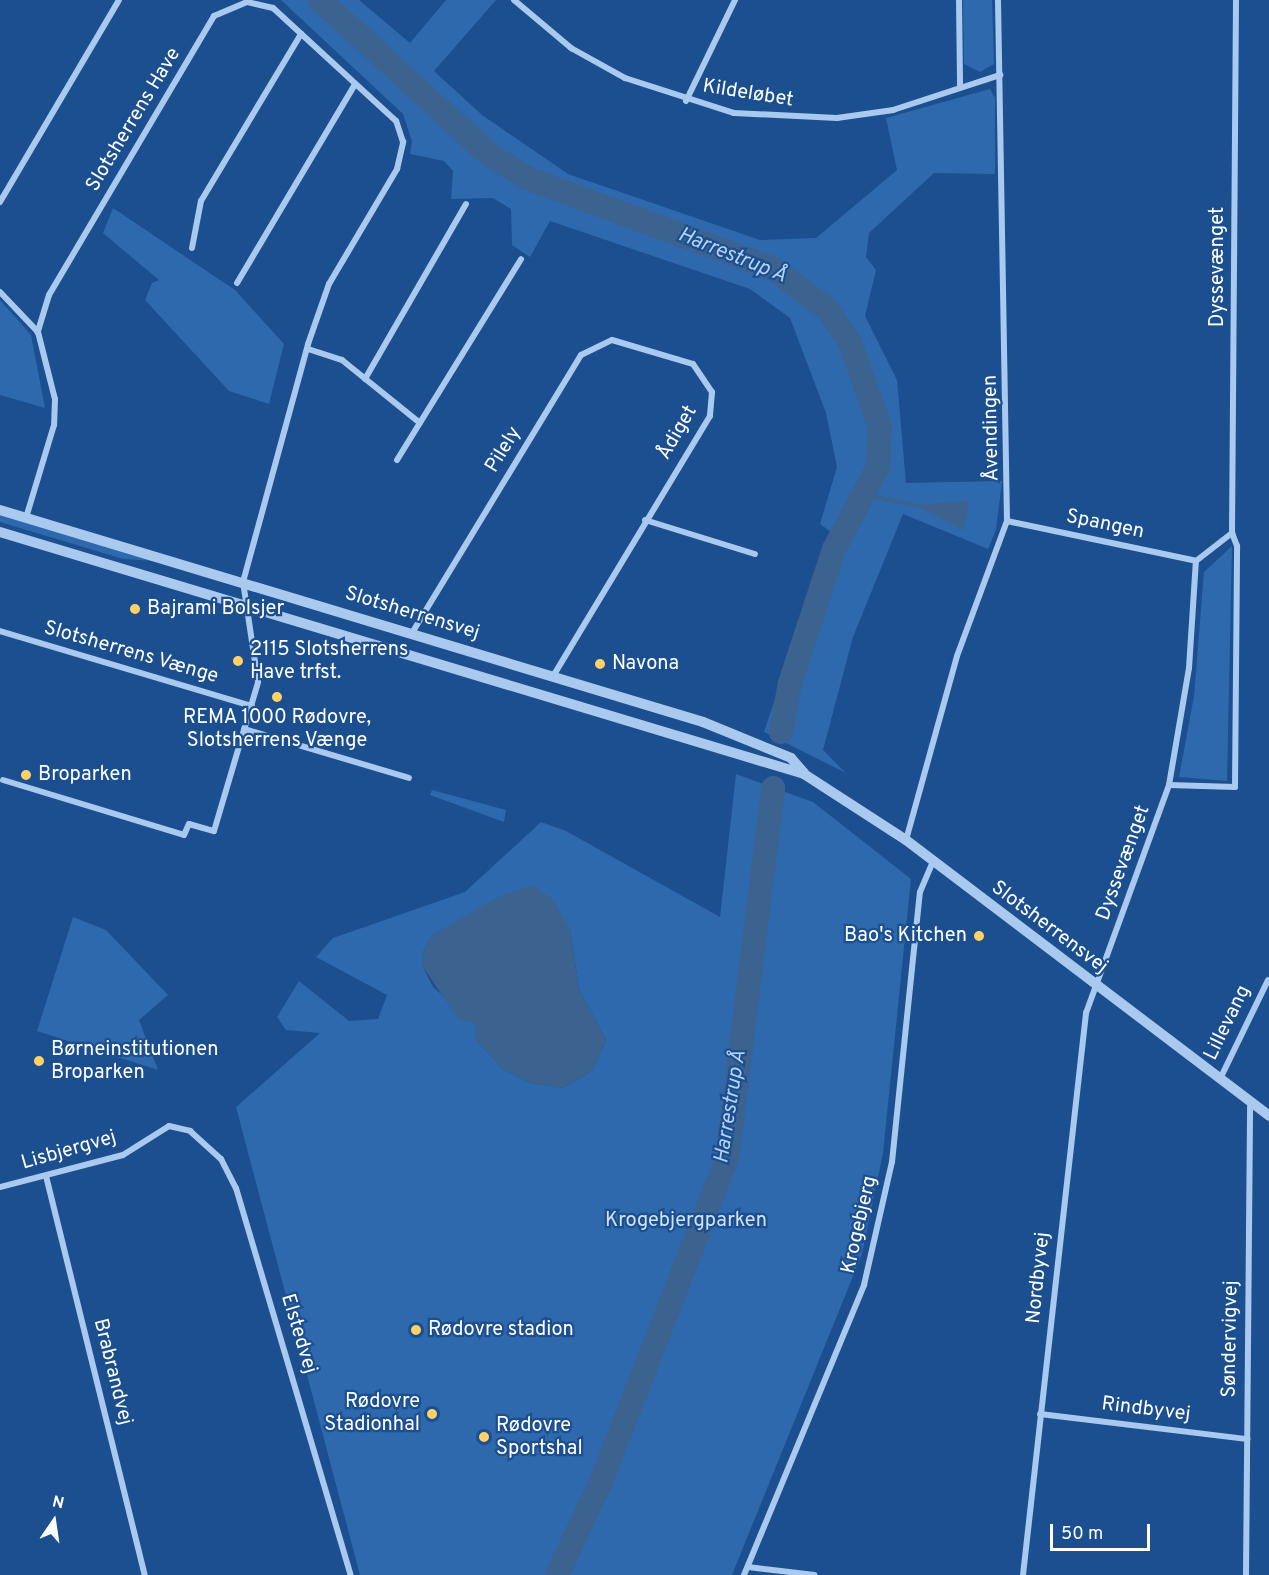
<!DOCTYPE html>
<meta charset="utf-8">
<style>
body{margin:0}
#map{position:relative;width:1269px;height:1575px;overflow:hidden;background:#1b4f8f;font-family:Overpass,sans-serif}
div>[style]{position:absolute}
.green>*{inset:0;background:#2e69ad}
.water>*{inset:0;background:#3c6290}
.stream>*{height:4px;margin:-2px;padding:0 2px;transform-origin:2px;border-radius:2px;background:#3c6290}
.river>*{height:24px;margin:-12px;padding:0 12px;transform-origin:12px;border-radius:12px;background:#3c6290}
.minor>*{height:6px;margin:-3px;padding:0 3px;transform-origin:3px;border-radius:3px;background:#a9c9ee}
.tertiary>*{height:10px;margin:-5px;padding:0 5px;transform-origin:5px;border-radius:5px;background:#a9c9ee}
.dots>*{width:16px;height:16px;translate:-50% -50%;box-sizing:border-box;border:3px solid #1b4f8f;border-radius:50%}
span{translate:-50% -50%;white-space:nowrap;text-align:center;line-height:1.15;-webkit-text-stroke:4.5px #1b4f8f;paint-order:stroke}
.street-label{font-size:20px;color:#fff}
.poi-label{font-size:20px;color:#fff}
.left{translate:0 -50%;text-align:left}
.right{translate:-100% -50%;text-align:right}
.park-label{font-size:20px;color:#cfe3fa}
.water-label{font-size:21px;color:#b5d3f5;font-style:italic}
.north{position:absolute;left:24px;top:1491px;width:60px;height:60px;-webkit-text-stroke:4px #1b4f8f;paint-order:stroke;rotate:13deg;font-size:16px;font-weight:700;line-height:24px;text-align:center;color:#fff}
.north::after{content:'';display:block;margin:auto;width:21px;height:27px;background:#fff;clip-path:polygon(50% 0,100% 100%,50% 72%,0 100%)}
.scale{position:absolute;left:1050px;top:1524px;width:100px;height:27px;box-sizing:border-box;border:3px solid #fff;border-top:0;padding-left:8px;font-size:18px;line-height:21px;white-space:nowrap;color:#fff;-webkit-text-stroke:4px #1b4f8f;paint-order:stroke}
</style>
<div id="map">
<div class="green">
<div style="clip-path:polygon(281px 0,359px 0,410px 43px,446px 0,496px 0,434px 71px,482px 115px,568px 174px,760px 240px,816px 238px,897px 170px,886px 118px,990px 89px,995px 98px,995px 174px,934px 173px,869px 233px,866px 257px,876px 270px,865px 316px,897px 380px,906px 483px,1002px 481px,996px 530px,988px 549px,903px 514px,853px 637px,823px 750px,846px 773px,764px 732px,831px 532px,820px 524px,837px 467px,826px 413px,790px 318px,750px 289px,550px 221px,530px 257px,512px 245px,511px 209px,493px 198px,451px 199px,453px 171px,444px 161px,410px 154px,412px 141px,403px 114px)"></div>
<div style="clip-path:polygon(963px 0,992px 0,994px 64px,980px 72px,964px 64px)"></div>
<div style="clip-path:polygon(113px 208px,235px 290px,284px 344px,269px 404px,229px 391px,145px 300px,152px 283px,159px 280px,103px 233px)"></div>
<div style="clip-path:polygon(0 300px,31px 335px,45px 408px,0 395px)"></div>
<div style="clip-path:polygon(0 514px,155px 561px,123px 559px,0 522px)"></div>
<div style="clip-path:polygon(1232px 546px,1227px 781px,1179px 777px,1194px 696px,1204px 572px)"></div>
<div style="clip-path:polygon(evenodd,736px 774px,813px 802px,911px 879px,883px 1153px,862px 1254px,732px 1575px,360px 1575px,236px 1107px,320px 1033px,286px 1030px,277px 1017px,299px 981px,349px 1021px,378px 1019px,387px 995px,316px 957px,333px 938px,465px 892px,541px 822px,566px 831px,720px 917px,736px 774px,455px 924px,570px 929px,579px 989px,606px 1040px,593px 1070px,563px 1088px,530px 1083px,503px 1069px,475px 1038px,475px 1023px,433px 987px,423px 967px,422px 953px,434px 934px,455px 924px)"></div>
<div style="clip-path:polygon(432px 790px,506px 810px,504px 822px,430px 795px)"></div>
<div style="clip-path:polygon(73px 917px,106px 930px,168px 995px,139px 1020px,158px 1070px,37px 1031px)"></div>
</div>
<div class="water">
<div style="clip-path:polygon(969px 501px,964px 530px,914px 505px)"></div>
<div style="clip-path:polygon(532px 885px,552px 899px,570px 929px,579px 989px,606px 1040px,593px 1070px,563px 1088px,530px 1083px,503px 1069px,475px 1038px,475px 1023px,459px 1020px,423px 967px,422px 953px,434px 934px,500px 896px)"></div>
</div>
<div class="stream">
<div style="left:866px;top:495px;width:49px;rotate:11.8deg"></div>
</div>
<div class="river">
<div style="left:320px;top:0;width:231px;rotate:42.4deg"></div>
<div style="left:491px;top:156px;width:44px;rotate:31.2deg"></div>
<div style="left:529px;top:179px;width:261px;rotate:20.2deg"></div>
<div style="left:774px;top:269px;width:68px;rotate:37.2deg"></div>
<div style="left:828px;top:310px;width:40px;rotate:56deg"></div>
<div style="left:850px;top:343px;width:89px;rotate:70.3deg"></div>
<div style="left:880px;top:427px;width:40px;rotate:92.9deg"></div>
<div style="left:878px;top:467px;width:93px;rotate:118.2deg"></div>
<div style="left:834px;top:549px;width:141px;rotate:108.2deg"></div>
<div style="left:790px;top:683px;width:50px;rotate:100.4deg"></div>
<div style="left:557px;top:1575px;width:101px;rotate:-64.7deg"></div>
<div style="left:600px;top:1484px;width:349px;rotate:-68.7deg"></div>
<div style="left:727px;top:1159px;width:374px;rotate:-82.9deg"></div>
</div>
<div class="minor">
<div style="left:514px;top:0;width:75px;rotate:40.1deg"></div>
<div style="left:571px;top:48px;width:62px;rotate:29.1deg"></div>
<div style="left:625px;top:78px;width:114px;rotate:17.8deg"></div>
<div style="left:734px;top:113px;width:103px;rotate:2.8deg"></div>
<div style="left:837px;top:118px;width:57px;rotate:-8.1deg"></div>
<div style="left:893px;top:110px;width:113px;rotate:-18.1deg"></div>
<div style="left:959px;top:0;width:87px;rotate:89.3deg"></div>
<div style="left:686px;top:101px;width:112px;rotate:-64.1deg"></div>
<div style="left:0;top:202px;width:234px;rotate:-59.5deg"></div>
<div style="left:192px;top:248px;width:48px;rotate:-79.2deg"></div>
<div style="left:201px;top:201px;width:195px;rotate:-59.1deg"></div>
<div style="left:237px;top:283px;width:231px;rotate:-59.3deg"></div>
<div style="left:0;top:292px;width:55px;rotate:46.5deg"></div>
<div style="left:308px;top:349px;width:36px;rotate:18deg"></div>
<div style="left:342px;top:360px;width:100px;rotate:38.9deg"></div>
<div style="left:365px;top:379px;width:202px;rotate:-60deg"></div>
<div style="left:397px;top:460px;width:236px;rotate:-58.3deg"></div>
<div style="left:645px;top:520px;width:115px;rotate:17.2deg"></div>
<div style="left:1007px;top:521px;width:193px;rotate:11.9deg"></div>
<div style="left:0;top:631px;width:263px;rotate:16.6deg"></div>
<div style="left:412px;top:633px;width:325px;rotate:-58.7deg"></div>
<div style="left:581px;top:355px;width:34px;rotate:-26deg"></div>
<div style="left:612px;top:340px;width:84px;rotate:16.5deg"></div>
<div style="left:693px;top:364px;width:34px;rotate:56deg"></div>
<div style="left:712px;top:392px;width:24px;rotate:95deg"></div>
<div style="left:710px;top:416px;width:302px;rotate:121.1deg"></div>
<div style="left:244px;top:729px;width:172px;rotate:16.5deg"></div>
<div style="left:3px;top:780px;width:189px;rotate:16.9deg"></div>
<div style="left:184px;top:835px;width:12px;rotate:-66deg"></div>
<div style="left:189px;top:824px;width:26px;rotate:16deg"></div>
<div style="left:214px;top:831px;width:155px;rotate:-73.5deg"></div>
<div style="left:258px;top:682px;width:101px;rotate:-98.5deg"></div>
<div style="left:243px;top:582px;width:247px;rotate:-74.7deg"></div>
<div style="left:308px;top:344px;width:64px;rotate:-70.7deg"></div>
<div style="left:329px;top:284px;width:134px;rotate:-59.4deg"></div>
<div style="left:397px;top:169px;width:28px;rotate:-77deg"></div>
<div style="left:403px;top:142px;width:22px;rotate:-108deg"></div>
<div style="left:396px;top:121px;width:167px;rotate:-137.4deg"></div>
<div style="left:273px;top:8px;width:27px;rotate:-167deg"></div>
<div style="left:247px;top:2px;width:36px;rotate:157deg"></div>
<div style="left:214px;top:16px;width:324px;rotate:120.6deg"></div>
<div style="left:49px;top:295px;width:39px;rotate:107deg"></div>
<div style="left:38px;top:332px;width:69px;rotate:75.8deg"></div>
<div style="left:55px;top:399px;width:26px;rotate:92deg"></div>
<div style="left:54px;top:425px;width:97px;rotate:106.8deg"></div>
<div style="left:1169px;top:785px;width:66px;rotate:1.7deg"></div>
<div style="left:1235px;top:787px;width:241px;rotate:-89.5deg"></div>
<div style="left:1237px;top:546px;width:14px;rotate:-111deg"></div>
<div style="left:906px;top:840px;width:191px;rotate:-74.5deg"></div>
<div style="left:957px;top:656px;width:144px;rotate:-69.7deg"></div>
<div style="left:1007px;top:521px;width:521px;rotate:-90.99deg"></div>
<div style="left:1220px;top:1079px;width:110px;rotate:-64.1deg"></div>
<div style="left:46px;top:1176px;width:411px;rotate:76.1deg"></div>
<div style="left:0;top:1187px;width:127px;rotate:-14.6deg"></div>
<div style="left:123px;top:1155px;width:54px;rotate:-32.2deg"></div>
<div style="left:169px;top:1126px;width:22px;rotate:13deg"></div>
<div style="left:190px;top:1131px;width:42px;rotate:42.1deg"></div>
<div style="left:221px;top:1159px;width:33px;rotate:63deg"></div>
<div style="left:236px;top:1188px;width:404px;rotate:73.5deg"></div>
<div style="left:1040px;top:1414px;width:209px;rotate:6.9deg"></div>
<div style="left:748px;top:1567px;width:67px;rotate:6.8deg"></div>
<div style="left:744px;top:1575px;width:314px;rotate:-67.5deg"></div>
<div style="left:864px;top:1285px;width:126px;rotate:-77.2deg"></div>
<div style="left:892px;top:1162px;width:271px;rotate:-84.1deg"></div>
<div style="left:920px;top:892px;width:33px;rotate:-67deg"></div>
<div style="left:1023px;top:1575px;width:566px;rotate:-83.6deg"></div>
<div style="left:1086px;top:1013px;width:243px;rotate:-70deg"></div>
<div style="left:1169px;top:785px;width:119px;rotate:-80.3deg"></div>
<div style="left:1189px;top:668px;width:107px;rotate:-86.3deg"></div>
<div style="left:1196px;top:561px;width:46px;rotate:-37.9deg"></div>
<div style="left:1232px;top:533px;width:533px;rotate:-89.57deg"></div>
<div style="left:1246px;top:1575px;width:472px;rotate:-89.5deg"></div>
</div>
<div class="tertiary">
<div style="left:0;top:510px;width:734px;rotate:16.78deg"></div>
<div style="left:703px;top:722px;width:95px;rotate:22.2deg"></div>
<div style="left:791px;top:758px;width:20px;rotate:49deg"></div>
<div style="left:0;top:532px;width:840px;rotate:16.75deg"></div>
<div style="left:804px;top:774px;width:121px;rotate:32.9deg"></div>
<div style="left:906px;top:840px;width:456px;rotate:37.2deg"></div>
</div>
<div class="dots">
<div style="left:135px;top:609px;background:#ffd166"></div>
<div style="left:238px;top:661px;background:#ffd166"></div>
<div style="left:600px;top:664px;background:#ffd166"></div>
<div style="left:277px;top:697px;background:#ffd166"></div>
<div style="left:26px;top:775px;background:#ffd166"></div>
<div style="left:979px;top:936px;background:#ffd166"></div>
<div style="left:39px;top:1061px;background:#ffd166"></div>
<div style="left:416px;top:1330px;background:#ffd166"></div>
<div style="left:432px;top:1414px;background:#ffd166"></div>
<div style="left:484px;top:1437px;background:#ffd166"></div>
</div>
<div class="street-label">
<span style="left:748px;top:94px;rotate:9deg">Kildeløbet</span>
<span style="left:134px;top:120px;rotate:-59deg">Slotsherrens Have</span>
<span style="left:1218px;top:267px;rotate:-90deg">Dyssevænget</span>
<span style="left:992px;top:428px;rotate:-91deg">Åvendingen</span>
<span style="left:678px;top:433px;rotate:-60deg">Ådiget</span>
<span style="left:504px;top:450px;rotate:-59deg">Pilely</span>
<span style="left:1105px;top:525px;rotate:12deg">Spangen</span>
<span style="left:412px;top:614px;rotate:17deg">Slotsherrensvej</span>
<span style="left:131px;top:653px;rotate:16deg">Slotsherrens Vænge</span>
<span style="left:1124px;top:863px;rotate:-70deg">Dyssevænget</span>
<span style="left:1049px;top:928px;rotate:37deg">Slotsherrensvej</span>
<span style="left:1228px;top:1023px;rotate:-64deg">Lillevang</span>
<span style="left:69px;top:1151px;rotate:-16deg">Lisbjergvej</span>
<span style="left:860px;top:1225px;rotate:-77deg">Krogebjerg</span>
<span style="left:1039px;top:1278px;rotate:-84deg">Nordbyvej</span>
<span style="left:298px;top:1334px;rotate:73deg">Elstedvej</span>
<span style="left:1231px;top:1339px;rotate:-89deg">Søndervigvej</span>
<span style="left:112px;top:1372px;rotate:76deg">Brabrandvej</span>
<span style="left:1146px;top:1410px;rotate:7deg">Rindbyvej</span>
</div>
<div class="poi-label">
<span class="left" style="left:147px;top:609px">Bajrami Bolsjer</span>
<span class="left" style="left:250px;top:662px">2115 Slotsherrens<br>Have trfst.</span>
<span class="left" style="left:612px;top:664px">Navona</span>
<span style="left:277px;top:730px">REMA 1000 Rødovre,<br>Slotsherrens Vænge</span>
<span class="left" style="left:38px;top:775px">Broparken</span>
<span class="right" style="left:967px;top:936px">Bao's Kitchen</span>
<span class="left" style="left:51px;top:1062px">Børneinstitutionen<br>Broparken</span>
<span class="left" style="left:428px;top:1330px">Rødovre stadion</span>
<span class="right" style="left:420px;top:1414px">Rødovre<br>Stadionhal</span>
<span class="left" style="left:496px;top:1438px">Rødovre<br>Sportshal</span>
</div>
<div class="park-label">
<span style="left:686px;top:1221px">Krogebjergparken</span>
</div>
<div class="water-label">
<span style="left:732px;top:256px;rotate:22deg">Harrestrup Å</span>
<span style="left:731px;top:1107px;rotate:-81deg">Harrestrup Å</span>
</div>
<div class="north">N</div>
<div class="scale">50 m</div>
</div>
